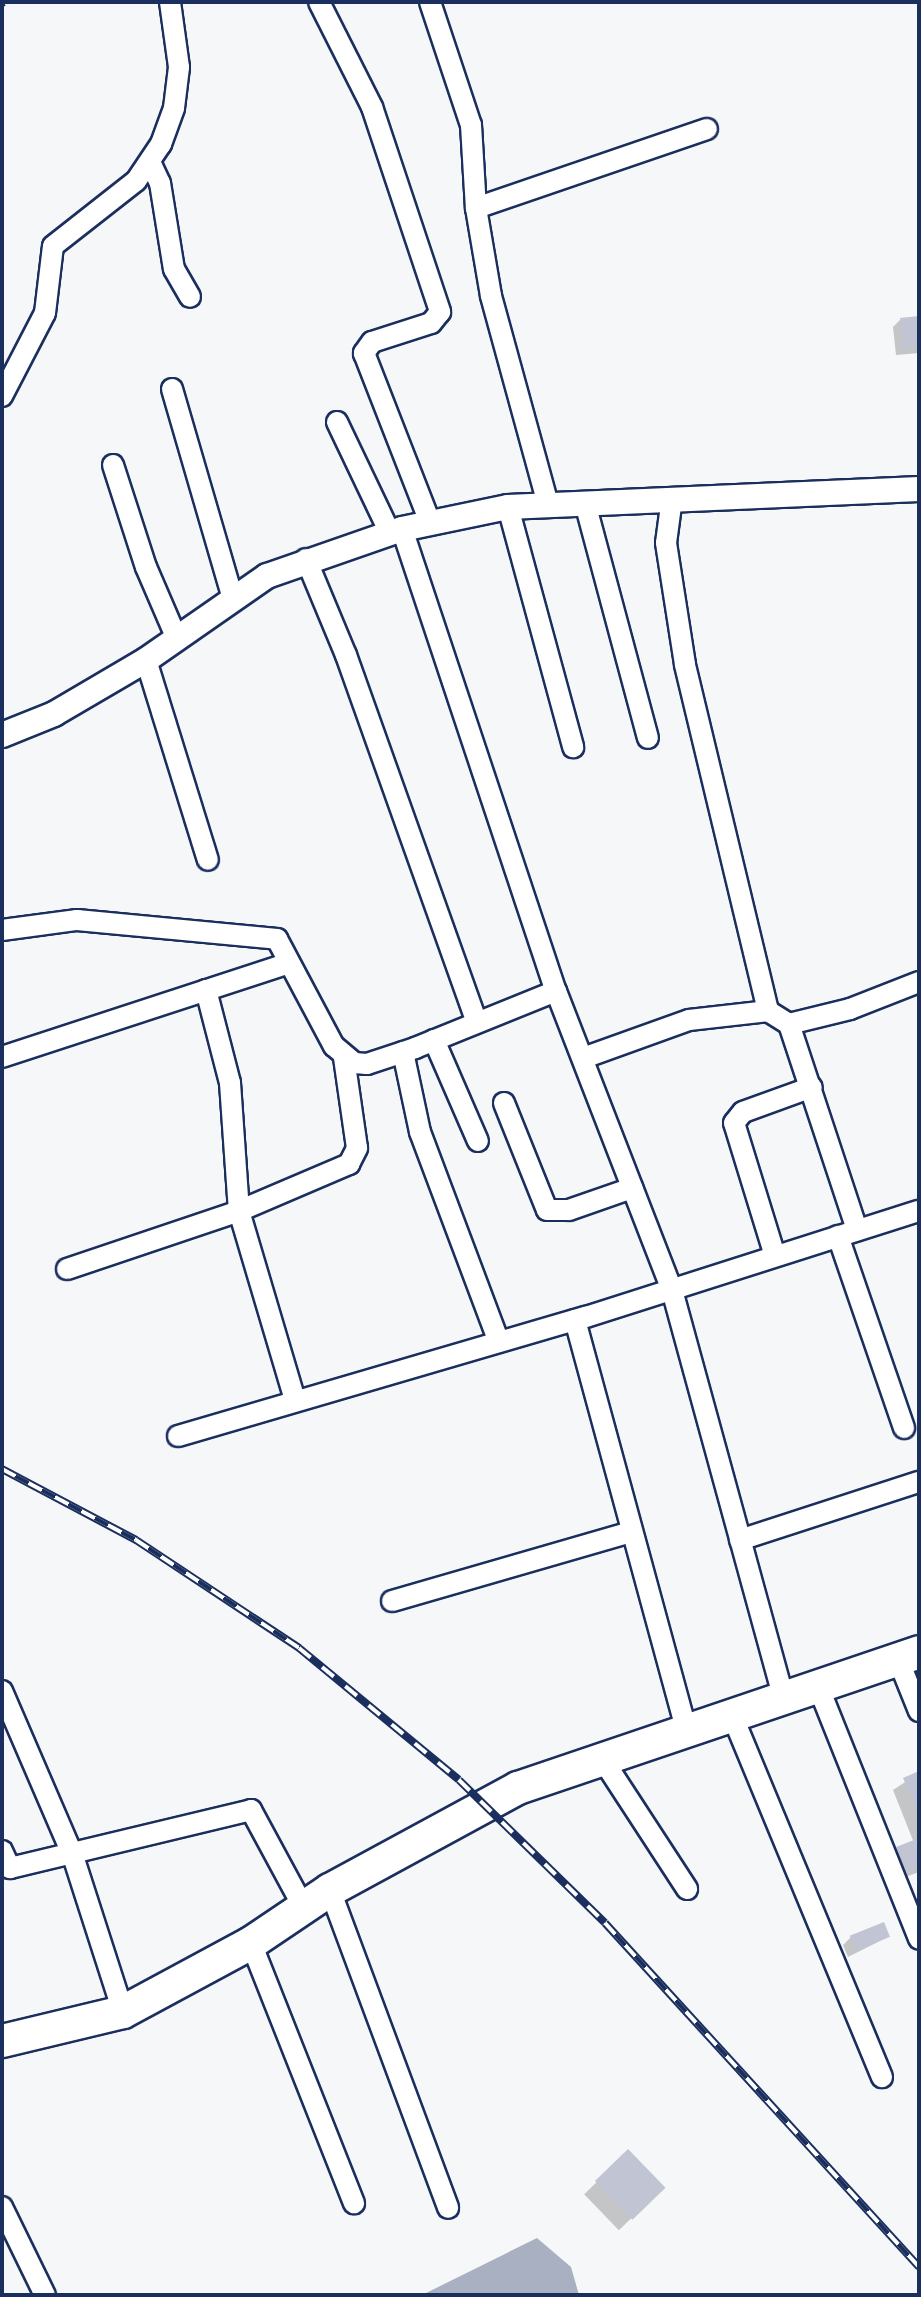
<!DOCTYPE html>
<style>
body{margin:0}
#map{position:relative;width:921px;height:2297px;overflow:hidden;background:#f6f7f9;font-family:"Gochi Hand",sans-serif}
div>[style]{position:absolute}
.water>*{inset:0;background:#a9b0c1}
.shadow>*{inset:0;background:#0003;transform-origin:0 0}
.building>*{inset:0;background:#c0c4d3;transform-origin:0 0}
.roads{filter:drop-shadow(2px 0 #1b2f5e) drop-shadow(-2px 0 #1b2f5e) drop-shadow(0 2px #1b2f5e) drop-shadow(0 -2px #1b2f5e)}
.minor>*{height:20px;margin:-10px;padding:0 10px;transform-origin:10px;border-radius:10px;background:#fff}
.tertiary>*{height:24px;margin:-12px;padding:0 12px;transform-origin:12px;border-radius:12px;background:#fff}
.primary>*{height:32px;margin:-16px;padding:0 16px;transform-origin:16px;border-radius:16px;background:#fff}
.rail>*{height:8px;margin-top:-4px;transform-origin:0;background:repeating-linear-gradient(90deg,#fff 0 15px,#1b2f5e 0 30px);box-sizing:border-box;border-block:2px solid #1b2f5e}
span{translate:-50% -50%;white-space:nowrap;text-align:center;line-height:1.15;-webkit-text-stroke:6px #fff;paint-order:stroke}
.frame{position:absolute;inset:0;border:4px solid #1b2f5e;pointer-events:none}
</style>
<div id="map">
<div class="water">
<div style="clip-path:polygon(537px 2238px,571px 2267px,579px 2295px,422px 2295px)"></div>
</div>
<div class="shadow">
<div style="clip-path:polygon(919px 318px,919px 353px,896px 355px,893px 327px,901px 319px)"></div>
<div style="clip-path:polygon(919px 1773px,919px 1872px,895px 1881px,886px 1860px,914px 1843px,893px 1790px)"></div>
<div style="clip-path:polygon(851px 1937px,888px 1937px,848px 1957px,843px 1945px)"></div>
<div style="left:628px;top:2152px;width:50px;height:61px;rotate:46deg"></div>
</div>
<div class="building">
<div style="clip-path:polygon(919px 316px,919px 347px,903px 349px,900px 318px)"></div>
<div style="clip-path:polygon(919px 1771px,919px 1815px,903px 1778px)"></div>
<div style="clip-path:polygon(919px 1838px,919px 1866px,906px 1871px,896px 1847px)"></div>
<div style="left:884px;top:1922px;width:16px;height:37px;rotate:68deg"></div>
<div style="left:628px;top:2149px;width:54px;height:46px;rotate:46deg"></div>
</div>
<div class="roads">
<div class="minor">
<div style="left:319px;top:2px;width:118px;rotate:63.2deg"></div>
<div style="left:372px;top:107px;width:216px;rotate:71.6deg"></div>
<div style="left:440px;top:312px;width:14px;rotate:129deg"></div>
<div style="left:431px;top:323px;width:62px;rotate:162.1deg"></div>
<div style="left:372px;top:342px;width:14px;rotate:126deg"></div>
<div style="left:364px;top:353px;width:181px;rotate:68.7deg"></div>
<div style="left:430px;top:2px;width:130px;rotate:71.6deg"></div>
<div style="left:471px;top:125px;width:83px;rotate:86.6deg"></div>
<div style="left:476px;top:208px;width:89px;rotate:80.3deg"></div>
<div style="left:491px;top:296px;width:217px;rotate:74.7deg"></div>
<div style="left:151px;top:164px;width:21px;rotate:65deg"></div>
<div style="left:160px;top:183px;width:87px;rotate:80.8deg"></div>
<div style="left:174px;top:269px;width:32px;rotate:60deg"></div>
<div style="left:476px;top:208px;width:244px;rotate:-18.9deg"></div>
<div style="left:172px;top:389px;width:219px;rotate:73.8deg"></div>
<div style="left:2px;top:396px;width:93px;rotate:-62.6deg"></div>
<div style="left:45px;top:313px;width:67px;rotate:-83.2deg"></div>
<div style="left:53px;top:246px;width:105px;rotate:-38.1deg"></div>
<div style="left:136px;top:181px;width:45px;rotate:-56deg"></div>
<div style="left:161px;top:144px;width:38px;rotate:-70deg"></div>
<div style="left:174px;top:108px;width:41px;rotate:-83deg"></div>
<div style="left:179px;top:67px;width:66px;rotate:-97.9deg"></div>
<div style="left:337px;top:422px;width:123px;rotate:64.5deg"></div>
<div style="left:113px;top:465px;width:107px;rotate:72.1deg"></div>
<div style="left:146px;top:567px;width:78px;rotate:66.7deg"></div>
<div style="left:672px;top:498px;width:45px;rotate:97.6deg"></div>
<div style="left:666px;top:543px;width:123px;rotate:81.1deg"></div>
<div style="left:685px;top:665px;width:356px;rotate:76.5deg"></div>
<div style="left:585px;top:503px;width:243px;rotate:75deg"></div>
<div style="left:508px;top:507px;width:249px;rotate:74.8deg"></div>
<div style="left:402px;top:529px;width:487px;rotate:71.6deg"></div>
<div style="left:556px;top:991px;width:321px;rotate:68.8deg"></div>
<div style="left:672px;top:1290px;width:422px;rotate:74.7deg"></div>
<div style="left:306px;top:559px;width:104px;rotate:67.4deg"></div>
<div style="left:346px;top:655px;width:387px;rotate:70.4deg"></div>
<div style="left:146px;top:660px;width:209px;rotate:72.8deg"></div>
<div style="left:2px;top:930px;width:76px;rotate:-7.6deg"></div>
<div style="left:77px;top:920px;width:201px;rotate:5.4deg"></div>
<div style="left:277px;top:939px;width:121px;rotate:62deg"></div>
<div style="left:334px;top:1046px;width:26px;rotate:40deg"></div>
<div style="left:354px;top:1063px;width:13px;rotate:4deg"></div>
<div style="left:367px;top:1064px;width:51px;rotate:-18.4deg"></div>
<div style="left:415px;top:1048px;width:152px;rotate:-22deg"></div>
<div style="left:206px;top:990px;width:96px;rotate:75.5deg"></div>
<div style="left:230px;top:1083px;width:128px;rotate:86deg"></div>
<div style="left:239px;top:1211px;width:197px;rotate:73.5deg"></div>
<div style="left:789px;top:1024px;width:217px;rotate:71.7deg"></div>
<div style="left:434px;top:1040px;width:110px;rotate:66.5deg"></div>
<div style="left:403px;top:1052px;width:82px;rotate:78deg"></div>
<div style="left:420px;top:1132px;width:224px;rotate:69.4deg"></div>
<div style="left:2px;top:1057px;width:302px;rotate:-18.1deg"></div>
<div style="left:586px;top:1057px;width:109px;rotate:-19.8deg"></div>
<div style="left:689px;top:1020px;width:80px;rotate:-6.5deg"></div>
<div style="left:768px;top:1011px;width:25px;rotate:32deg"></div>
<div style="left:789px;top:1024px;width:63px;rotate:-13.8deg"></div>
<div style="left:850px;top:1009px;width:74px;rotate:-21.4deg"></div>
<div style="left:504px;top:1103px;width:115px;rotate:68.1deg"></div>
<div style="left:547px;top:1210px;width:22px"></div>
<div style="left:569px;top:1210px;width:67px;rotate:-19.2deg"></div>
<div style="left:838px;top:1236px;width:203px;rotate:71deg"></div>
<div style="left:775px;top:1256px;width:139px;rotate:-107.1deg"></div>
<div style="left:734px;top:1123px;width:14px;rotate:-51deg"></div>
<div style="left:743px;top:1112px;width:73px;rotate:-19.9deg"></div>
<div style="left:67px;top:1269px;width:182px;rotate:-18.6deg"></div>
<div style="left:239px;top:1211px;width:120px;rotate:-23.1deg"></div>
<div style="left:349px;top:1164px;width:18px;rotate:-63deg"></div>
<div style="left:357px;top:1148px;width:91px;rotate:-98.2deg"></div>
<div style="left:575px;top:1320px;width:427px;rotate:74.8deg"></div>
<div style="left:178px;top:1436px;width:425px;rotate:-16.3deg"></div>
<div style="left:586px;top:1317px;width:349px;rotate:-17.7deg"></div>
<div style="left:740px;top:1540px;width:188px;rotate:-18deg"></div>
<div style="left:392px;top:1601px;width:249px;rotate:-16.1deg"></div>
<div style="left:898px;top:1659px;width:56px;rotate:68deg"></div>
<div style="left:818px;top:1686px;width:272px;rotate:68.2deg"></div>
<div style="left:2px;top:1691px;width:180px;rotate:66.7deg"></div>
<div style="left:73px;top:1856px;width:164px;rotate:72.2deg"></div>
<div style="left:732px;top:1715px;width:392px;rotate:67.5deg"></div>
<div style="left:603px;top:1760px;width:154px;rotate:56.9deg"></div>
<div style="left:2px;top:1851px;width:19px;rotate:65deg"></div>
<div style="left:10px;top:1868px;width:248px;rotate:-13.5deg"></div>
<div style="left:251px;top:1810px;width:111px;rotate:61.6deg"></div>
<div style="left:330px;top:1890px;width:339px;rotate:69.6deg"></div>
<div style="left:251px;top:1943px;width:280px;rotate:68.4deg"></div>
<div style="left:2px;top:2207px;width:98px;rotate:64deg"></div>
</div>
<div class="tertiary">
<div style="left:2px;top:735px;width:56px;rotate:-22deg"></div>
<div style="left:54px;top:714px;width:107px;rotate:-30.4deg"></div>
<div style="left:146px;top:660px;width:147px;rotate:-34.8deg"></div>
<div style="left:267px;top:576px;width:143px;rotate:-19.2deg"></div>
<div style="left:402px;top:529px;width:108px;rotate:-11.7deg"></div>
<div style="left:508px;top:507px;width:411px;rotate:-2.5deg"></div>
</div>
<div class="primary">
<div style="left:2px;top:2041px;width:124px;rotate:-13.5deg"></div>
<div style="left:123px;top:2012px;width:145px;rotate:-28.3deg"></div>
<div style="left:251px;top:1943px;width:95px;rotate:-33.9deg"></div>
<div style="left:330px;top:1890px;width:214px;rotate:-28.5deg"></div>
<div style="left:518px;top:1788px;width:423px;rotate:-18.7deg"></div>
</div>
</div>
<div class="rail">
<div style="left:2px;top:3px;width:2px;rotate:-27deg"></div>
<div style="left:2px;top:1469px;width:152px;rotate:27.9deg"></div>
<div style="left:136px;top:1540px;width:196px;rotate:33.5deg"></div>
<div style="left:299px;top:1648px;width:207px;rotate:39.5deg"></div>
<div style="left:459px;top:1780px;width:204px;rotate:44.4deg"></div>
<div style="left:605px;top:1923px;width:466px;rotate:47.6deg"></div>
</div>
<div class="frame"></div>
</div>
